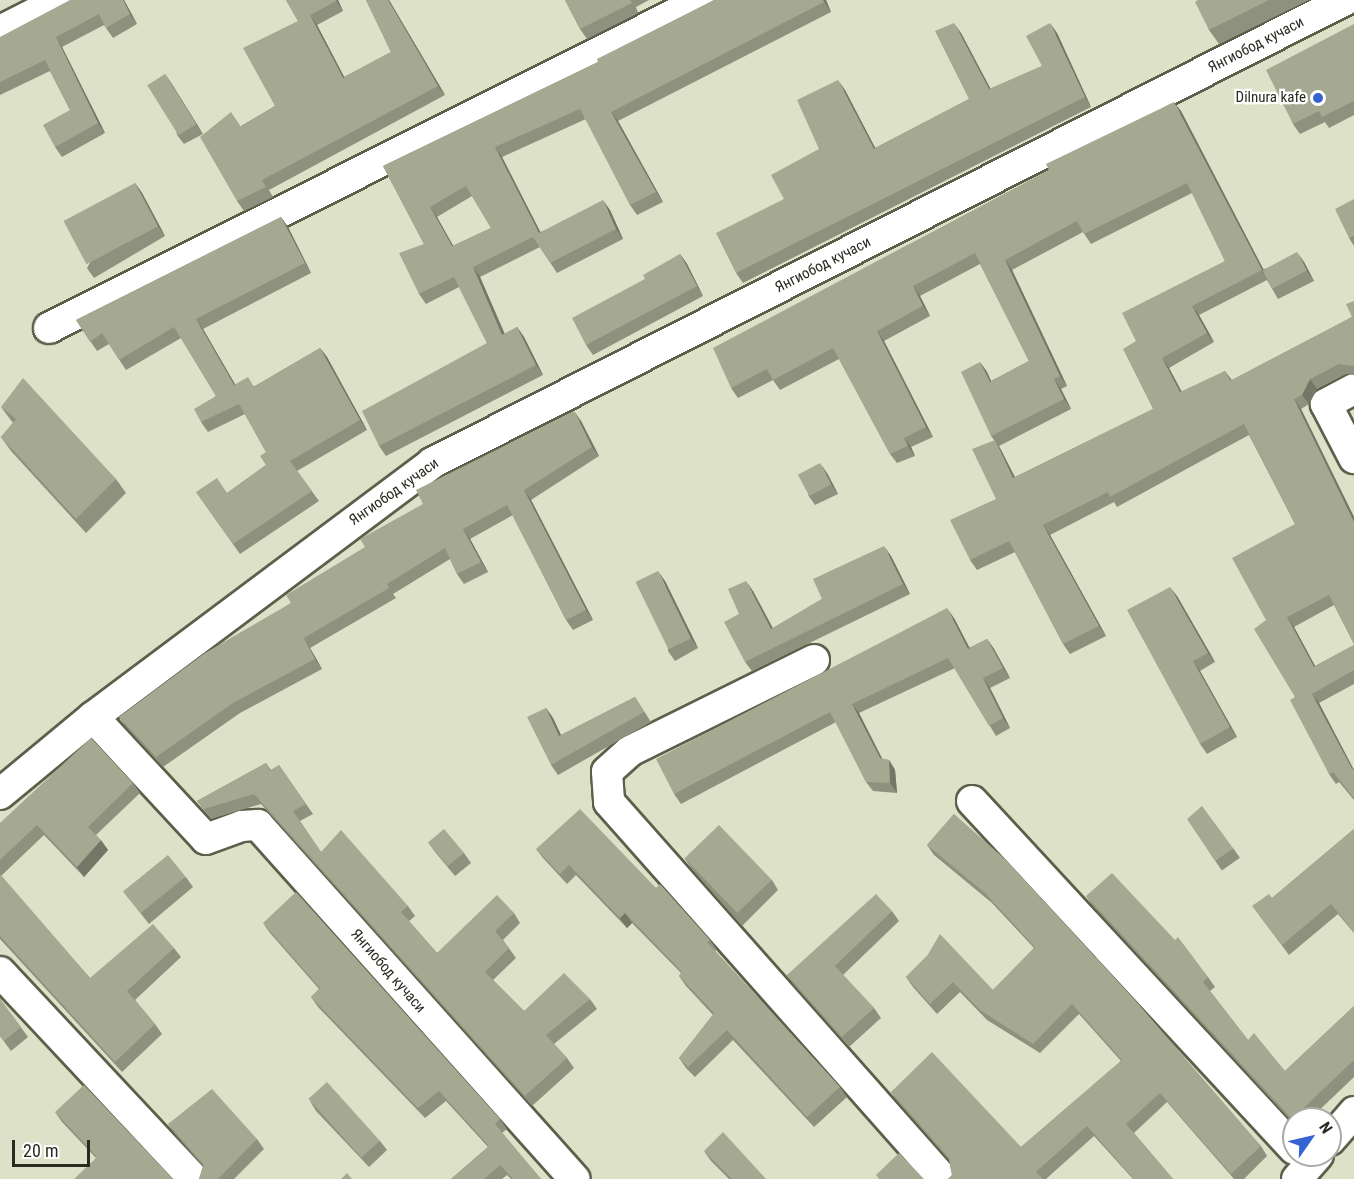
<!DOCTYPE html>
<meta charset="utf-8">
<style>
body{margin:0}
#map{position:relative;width:1354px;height:1179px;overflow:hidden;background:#dde1c8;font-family:"Roboto Condensed",sans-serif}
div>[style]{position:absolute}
.roads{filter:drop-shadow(2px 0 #5c5f4a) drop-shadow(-2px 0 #5c5f4a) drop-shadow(0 2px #5c5f4a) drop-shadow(0 -2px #5c5f4a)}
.minor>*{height:30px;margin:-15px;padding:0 15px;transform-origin:15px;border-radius:15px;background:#fff}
.wall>*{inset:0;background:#8e917d;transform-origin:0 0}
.shaded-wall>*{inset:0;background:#747666}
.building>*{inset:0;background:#a5a991;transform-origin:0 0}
.dots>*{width:16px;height:16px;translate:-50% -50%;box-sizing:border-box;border:3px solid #fff;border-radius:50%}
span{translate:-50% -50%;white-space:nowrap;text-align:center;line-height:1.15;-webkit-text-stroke:4.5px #fff;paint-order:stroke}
.street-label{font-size:15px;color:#292b21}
.poi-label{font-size:15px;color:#292b21}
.right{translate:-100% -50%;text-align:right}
.north{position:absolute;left:1282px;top:1107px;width:60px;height:60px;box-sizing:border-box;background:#fff;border:2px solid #a9aaa6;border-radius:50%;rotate:56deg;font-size:16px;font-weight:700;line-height:24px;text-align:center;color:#292b21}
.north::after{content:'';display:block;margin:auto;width:21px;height:27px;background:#3563d2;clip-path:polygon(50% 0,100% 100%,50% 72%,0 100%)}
.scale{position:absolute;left:12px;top:1140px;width:78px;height:27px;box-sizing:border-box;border:3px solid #292b21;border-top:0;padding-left:8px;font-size:18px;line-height:21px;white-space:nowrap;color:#292b21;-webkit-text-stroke:4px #fff;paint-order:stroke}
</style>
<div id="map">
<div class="roads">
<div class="minor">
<div style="left:0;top:31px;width:68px;rotate:-26.9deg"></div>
<div style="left:49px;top:328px;width:732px;rotate:-26.64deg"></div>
<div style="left:1354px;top:389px;width:32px;rotate:152deg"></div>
<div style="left:1326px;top:404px;width:61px;rotate:62.6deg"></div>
<div style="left:814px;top:660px;width:205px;rotate:153.7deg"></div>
<div style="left:630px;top:751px;width:31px;rotate:138deg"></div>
<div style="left:607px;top:772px;width:30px;rotate:86deg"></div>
<div style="left:609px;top:802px;width:504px;rotate:48.46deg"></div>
<div style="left:93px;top:717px;width:166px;rotate:47.2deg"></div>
<div style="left:206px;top:839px;width:38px;rotate:-20deg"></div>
<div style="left:242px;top:826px;width:16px;rotate:-4deg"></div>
<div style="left:258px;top:825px;width:475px;rotate:48.2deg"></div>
<div style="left:0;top:794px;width:121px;rotate:-39.6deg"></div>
<div style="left:93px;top:717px;width:424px;rotate:-36.8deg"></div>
<div style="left:432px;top:463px;width:1024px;rotate:-26.89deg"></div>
<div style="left:972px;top:801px;width:474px;rotate:47.2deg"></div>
<div style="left:0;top:972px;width:284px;rotate:46.9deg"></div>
<div style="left:1330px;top:1140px;width:37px;rotate:-49deg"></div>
<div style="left:1297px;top:1179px;width:32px;rotate:-49deg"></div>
</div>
</div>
<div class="wall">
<div style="clip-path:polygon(124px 0,137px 24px,113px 38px,104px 25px,62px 47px,105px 133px,62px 157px,55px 147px,70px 110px,50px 71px,0 95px,0 37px)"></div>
<div style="clip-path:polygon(286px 0,338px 0,343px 11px,317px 25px,344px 77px,391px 52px,366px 0,389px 0,445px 95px,269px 190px,273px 197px,244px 211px,237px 201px,241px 126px,275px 106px,298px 21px)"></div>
<div style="clip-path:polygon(565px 0,649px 0,636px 7px,638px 13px,587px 39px,580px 29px)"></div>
<div style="clip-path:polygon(evenodd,714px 0,826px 0,831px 12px,618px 121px,663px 202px,637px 215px,630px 205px,586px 119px,502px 157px,540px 232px,610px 210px,623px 239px,557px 273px,540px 247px,480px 277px,505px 334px,517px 327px,524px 337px,543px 375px,386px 456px,379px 446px,487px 343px,459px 287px,426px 304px,419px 294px,424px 244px,383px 166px,598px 62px,714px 0,472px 196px,491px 228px,453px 246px,437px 217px,472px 196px)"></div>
<div style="clip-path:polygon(1198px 0,1309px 0,1219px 44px,1209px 30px)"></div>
<div style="clip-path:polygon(1354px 24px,1354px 115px,1329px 128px,1325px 122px,1300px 134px,1293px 124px)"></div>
<div style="clip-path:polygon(961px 33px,990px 89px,1042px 66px,1057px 33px,1091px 107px,743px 283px,736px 273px,784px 199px,819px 149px,845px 90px,875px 148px,969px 99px)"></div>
<div style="clip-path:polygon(165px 74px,203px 134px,184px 144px,177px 135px)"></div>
<div style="clip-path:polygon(evenodd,1181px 111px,1263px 269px,1304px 262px,1314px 281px,1278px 299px,1267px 280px,1199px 315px,1214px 342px,1169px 368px,1182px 392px,1225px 371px,1232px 380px,1352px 317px,1354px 301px,1354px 375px,1346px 374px,1317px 389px,1309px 404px,1301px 409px,1354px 517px,1354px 644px,1334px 605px,1294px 627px,1315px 666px,1354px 645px,1354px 684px,1319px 703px,1353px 769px,1354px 768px,1354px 800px,1339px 782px,1336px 784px,1329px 774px,1295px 697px,1266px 620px,1295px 524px,1249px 435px,1117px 507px,1114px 502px,1050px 535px,1106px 636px,1070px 654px,1063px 644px,1015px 552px,977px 570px,970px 560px,996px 499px,994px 440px,991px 436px,980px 362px,987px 372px,991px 381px,1029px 361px,980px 264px,920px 296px,930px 316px,884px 341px,933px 437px,911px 447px,915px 456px,897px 463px,890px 454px,839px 359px,780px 390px,773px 380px,738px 398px,731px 388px,1181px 111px,1192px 193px,1225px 261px,1136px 341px,1153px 409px,1015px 477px,999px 446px,1071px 409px,1061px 389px,1067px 386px,1012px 270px,1083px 232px,1091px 244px,1192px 193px)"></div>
<div style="clip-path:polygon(135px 183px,142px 193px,165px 236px,94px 278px,87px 268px)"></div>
<div style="clip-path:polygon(1354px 199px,1354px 246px,1349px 238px)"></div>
<div style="clip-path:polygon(281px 217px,288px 227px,311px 273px,203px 329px,235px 384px,255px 386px,320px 348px,327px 357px,367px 430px,297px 471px,319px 501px,240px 554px,196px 492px,227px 493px,266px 465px,266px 452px,245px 414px,208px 432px,201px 422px,216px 396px,181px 338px,126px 370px,109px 344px,97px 351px,76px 320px)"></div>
<div style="clip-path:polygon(680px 254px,687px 264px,703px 296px,593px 355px,586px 345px,645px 279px)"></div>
<div style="clip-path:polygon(1px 407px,116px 479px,126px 493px,86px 533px,11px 451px,1px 437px,13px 423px)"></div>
<div style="clip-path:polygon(581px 421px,599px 456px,531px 500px,593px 620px,573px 630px,566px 620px,513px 515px,470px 539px,488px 572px,464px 584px,457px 574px,450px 559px,393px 594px,396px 598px,310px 648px,322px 669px,240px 713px,163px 767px,126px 727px,119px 717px,291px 603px)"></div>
<div style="clip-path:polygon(827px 473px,838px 494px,815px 505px,808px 495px)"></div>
<div style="clip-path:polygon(891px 556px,910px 594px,752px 671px,745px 662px,739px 614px,753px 591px,773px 628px,822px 599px)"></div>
<div style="clip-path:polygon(665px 581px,698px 648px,675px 661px,668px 651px)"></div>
<div style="clip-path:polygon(1177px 596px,1215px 662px,1200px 671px,1237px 737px,1207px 754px,1200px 744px)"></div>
<div style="clip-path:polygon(954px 618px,969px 648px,987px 639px,994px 649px,1010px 678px,990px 688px,1010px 728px,996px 736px,955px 668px,859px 713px,882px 759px,889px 760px,895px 770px,897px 793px,873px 791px,866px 782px,836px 722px,681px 804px,674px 794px)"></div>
<div style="clip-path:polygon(635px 697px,651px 722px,558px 775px,551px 765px,546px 708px,553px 718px,561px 735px)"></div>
<div style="clip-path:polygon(266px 763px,271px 770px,279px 765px,313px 814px,300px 821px,321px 852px,408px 906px,415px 916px,409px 921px,437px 953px,514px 913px,520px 923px,503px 940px,516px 958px,493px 980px,524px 1011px,590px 999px,597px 1009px,554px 1044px,567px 1058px,574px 1068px,532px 1106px,261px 804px,211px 819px,197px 801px)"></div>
<div style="clip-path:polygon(133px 783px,140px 793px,96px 835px,108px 850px,84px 877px,44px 835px,1px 876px,90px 978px,174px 948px,181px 957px,135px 1000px,155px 1024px,162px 1034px,122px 1072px,0 939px,0 823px)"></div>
<div style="clip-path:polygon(954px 814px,1261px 1146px,1267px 1156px,1244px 1179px,1234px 1179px,1167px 1102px,1134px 1133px,1173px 1179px,1133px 1179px,1094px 1136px,1046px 1179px,948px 1179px,952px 1175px,949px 1160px,898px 1102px,891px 1092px,1021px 1147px,1121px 1061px,1079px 1014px,1040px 1053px,987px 1020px,960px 992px,937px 1014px,913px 987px,906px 977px,927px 956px,993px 990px,1034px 948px,992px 903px,934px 855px,927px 845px)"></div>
<div style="clip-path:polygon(1354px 829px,1354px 933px,1338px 914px,1289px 955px,1259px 915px,1272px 898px)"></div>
<div style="clip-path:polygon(428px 842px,464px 853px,471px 863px,455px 876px,435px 852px)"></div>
<div style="left:1233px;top:848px;width:12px;height:22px;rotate:55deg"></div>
<div style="clip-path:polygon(536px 849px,656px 888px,710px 940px,717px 950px,715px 951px,840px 1087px,847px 1097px,814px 1127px,733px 1040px,695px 1077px,686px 1068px,679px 1058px,713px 1015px,686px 986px,679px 976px,681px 973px,632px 923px,627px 928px,576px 875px,567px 884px,543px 858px)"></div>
<div style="clip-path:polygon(685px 859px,772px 880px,778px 890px,742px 926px,692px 869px)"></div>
<div style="clip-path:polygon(186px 877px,193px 887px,149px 924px,126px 895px)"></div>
<div style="clip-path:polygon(1086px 896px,1208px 977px,1215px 987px,1210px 991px,1248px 1040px,1285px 1071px,1354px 1006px,1354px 1077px,1310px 1119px,1294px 1119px,1294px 1124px,1093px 906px)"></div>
<div style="clip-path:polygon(892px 911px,899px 921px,843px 975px,874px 1008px,881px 1018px,849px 1047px,794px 985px,787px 975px)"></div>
<div style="clip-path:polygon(263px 923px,500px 1119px,507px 1129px,502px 1133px,541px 1179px,511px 1179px,507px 1175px,502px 1179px,451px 1179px,488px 1147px,446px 1101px,425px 1118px,318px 1007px,311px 997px,319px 989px,270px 933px)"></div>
<div style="clip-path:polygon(0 999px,28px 1037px,11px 1051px,0 1036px)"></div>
<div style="clip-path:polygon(310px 1101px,380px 1141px,387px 1150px,369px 1167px,316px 1111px)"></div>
<div style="clip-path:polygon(55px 1112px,173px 1179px,96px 1158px,62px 1122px)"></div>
<div style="clip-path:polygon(168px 1124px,257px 1139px,264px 1149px,234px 1179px,199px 1179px,203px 1166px,175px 1134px)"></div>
<div style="clip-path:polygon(704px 1151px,766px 1179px,729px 1179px,711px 1161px)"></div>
</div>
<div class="shaded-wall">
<div style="clip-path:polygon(123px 0,124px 0,137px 24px,130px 14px)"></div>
<div style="clip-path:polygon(336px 0,338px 0,343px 11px)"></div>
<div style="clip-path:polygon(388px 0,389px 0,445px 95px,438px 86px)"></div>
<div style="clip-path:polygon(823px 0,826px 0,831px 12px)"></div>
<div style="clip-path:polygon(310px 15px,317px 25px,350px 88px,343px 78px)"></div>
<div style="clip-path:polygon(954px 23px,961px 33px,996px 99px,989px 89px)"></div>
<div style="clip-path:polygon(1050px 23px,1057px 33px,1091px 107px,1085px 97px)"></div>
<div style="clip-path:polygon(56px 37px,62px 47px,105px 133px,98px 123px)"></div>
<div style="clip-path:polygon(165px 74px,172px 84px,203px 134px,196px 124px)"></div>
<div style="clip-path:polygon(838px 80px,845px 90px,881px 159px,874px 149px)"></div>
<div style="clip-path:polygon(1174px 102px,1181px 111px,1269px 280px,1262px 270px)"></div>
<div style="clip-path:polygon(611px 112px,618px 121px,663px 202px,656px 192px)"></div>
<div style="clip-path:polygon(495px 147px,502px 157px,546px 243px,539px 233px)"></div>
<div style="clip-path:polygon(135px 183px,142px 193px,165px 236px,158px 226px)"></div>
<div style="clip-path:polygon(603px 200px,610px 210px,623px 239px,616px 229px)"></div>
<div style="clip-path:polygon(430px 207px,437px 217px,459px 256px,452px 246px)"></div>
<div style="clip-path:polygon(281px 217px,288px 227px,311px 273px,305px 263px)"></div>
<div style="clip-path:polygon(1297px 252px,1304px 262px,1314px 281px,1307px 271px)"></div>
<div style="clip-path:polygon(680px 254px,687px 264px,703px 296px,697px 286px)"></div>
<div style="clip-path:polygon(1005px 260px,1012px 270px,1067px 386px,1060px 376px)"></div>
<div style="clip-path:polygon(473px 267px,480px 277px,509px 345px,502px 335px)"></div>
<div style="clip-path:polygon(913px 286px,920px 296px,930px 316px,923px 306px)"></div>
<div style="clip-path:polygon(1192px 306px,1199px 315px,1214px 342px,1207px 333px)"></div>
<div style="clip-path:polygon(196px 319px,203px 329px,241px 395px,234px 385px)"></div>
<div style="clip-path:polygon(517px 327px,524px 337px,543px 375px,536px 365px)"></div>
<div style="clip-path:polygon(877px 331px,884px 341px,933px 437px,926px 427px)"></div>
<div style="clip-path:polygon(320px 348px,327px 357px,367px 430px,360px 420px)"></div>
<div style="clip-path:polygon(1162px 358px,1169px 368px,1187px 402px,1180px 392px)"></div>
<div style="clip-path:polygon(980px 362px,987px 372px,996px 392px,990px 382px)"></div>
<div style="clip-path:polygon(1054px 379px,1061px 389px,1071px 409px,1064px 399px)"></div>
<div style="clip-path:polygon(1310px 379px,1317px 389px,1309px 404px,1302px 395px)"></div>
<div style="clip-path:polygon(1294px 399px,1301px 409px,1354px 517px,1354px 522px)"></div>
<div style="clip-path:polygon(574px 411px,581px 421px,599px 456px,592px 447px)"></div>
<div style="clip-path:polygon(904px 438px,911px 447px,915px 456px,908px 446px)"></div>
<div style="clip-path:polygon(995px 440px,1001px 450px,1020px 488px,1013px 478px)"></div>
<div style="clip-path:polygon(820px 463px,827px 473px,838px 494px,831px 484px)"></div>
<div style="clip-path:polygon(524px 490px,531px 500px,593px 620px,586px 610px)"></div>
<div style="clip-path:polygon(1043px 525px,1050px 535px,1106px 636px,1099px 626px)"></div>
<div style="clip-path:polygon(463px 529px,470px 539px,488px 572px,481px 562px)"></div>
<div style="clip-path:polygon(884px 546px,891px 556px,910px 594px,903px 584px)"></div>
<div style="clip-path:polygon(658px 571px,665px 581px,698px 648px,691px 638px)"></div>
<div style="clip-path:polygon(746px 581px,753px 591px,778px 639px,771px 629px)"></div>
<div style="clip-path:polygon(1170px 587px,1177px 596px,1215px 662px,1208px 653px)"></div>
<div style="clip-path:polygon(947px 608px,954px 618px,975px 658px,968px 649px)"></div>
<div style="clip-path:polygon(1287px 617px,1294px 627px,1321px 677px,1314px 667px)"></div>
<div style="clip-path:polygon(304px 638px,310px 648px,322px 669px,315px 659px)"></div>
<div style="clip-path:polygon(987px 639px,994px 649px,1010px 678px,1003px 668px)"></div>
<div style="clip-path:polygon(1193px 661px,1200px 671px,1237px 737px,1230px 727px)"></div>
<div style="clip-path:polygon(983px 678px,990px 688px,1010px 728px,1003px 718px)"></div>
<div style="clip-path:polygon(1312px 694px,1319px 703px,1354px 770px,1354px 772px)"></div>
<div style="clip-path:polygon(852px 704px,859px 713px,887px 768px,880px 758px)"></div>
<div style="clip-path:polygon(546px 708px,553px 718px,566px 746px,559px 736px)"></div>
<div style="clip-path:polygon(889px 760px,895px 770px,897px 793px,890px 783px)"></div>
<div style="clip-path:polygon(101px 840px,108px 850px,84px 877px,77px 867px)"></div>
<div style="clip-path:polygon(625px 913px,632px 923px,627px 928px,620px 918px)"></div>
</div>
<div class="building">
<div style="clip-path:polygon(70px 0,123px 0,130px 14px,106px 28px,99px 14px,56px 37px,98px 123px,55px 147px,43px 125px,70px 110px,45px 60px,0 82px,0 37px)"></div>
<div style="clip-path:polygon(286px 0,336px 0,336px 1px,310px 15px,343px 78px,391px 52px,366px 0,388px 0,438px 86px,262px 180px,266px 187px,237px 201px,200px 137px,231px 112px,241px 127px,275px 106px,243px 48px,298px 21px)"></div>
<div style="clip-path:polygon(565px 0,630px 0,632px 3px,580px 29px)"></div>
<div style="clip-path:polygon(evenodd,714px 0,823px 0,824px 2px,611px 112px,656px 192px,630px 205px,580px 109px,495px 147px,539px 233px,603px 200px,616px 229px,550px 263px,533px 237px,473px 267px,502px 335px,517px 327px,536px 365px,379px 446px,362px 411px,487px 343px,454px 277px,419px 294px,399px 253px,424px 244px,383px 166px,598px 62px,597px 59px,714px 0,466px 186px,491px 228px,452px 246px,430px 207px,466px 186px)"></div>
<div style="clip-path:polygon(1198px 0,1269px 0,1209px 30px,1195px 2px)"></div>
<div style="clip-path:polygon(954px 23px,989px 89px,1042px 66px,1026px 36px,1050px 23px,1085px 97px,736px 273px,716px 233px,784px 199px,771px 175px,819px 149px,797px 100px,838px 80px,874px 149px,969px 99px,935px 31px)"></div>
<div style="clip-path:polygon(1354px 24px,1354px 101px,1322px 117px,1319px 111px,1293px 124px,1266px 70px)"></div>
<div style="left:165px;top:74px;width:59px;height:21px;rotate:58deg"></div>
<div style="clip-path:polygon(1174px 102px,1262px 270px,1192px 306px,1207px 333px,1162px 358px,1180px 392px,1225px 371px,1230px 381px,1316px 336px,1352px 317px,1346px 304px,1354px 301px,1354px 366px,1339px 364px,1310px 379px,1302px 395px,1294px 399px,1354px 522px,1354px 644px,1329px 595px,1287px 617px,1314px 667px,1354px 645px,1354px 670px,1312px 694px,1352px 769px,1354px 768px,1354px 798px,1333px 772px,1329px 774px,1290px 700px,1295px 697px,1254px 629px,1266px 620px,1232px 558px,1295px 524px,1244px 424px,1110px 497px,1108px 492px,1043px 525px,1099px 626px,1063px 644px,1009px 541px,970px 560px,950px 520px,996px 499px,972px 449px,995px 440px,1013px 478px,1153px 409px,1123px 349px,1136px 341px,1122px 313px,1225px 261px,1187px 183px,1084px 234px,1077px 221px,1005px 260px,1060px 376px,1054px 379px,1064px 399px,991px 436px,961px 372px,980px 362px,990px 382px,1029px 361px,975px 253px,913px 286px,923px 306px,877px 331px,926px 427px,904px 438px,908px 446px,890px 454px,833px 348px,773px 380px,767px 369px,731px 388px,713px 348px,1049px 170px,1046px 164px)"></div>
<div style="left:135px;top:183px;width:49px;height:81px;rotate:62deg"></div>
<div style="clip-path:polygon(1354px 199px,1354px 236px,1349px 238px,1335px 209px)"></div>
<div style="clip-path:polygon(281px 217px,305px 263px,196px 319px,234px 385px,248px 377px,254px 387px,320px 348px,360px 420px,290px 461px,312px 491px,233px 544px,196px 492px,217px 478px,227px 493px,266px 465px,260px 456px,266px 452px,239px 404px,201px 422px,194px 409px,216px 396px,174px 327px,119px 360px,102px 333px,90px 342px,76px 320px)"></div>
<div style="left:1297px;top:252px;width:21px;height:39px;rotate:62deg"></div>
<div style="clip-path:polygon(680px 254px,697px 286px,586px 345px,572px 318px,645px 279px,643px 275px)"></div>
<div style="clip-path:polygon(23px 378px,116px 479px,76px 519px,1px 437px,16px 419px,1px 407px)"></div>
<div style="clip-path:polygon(574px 411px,592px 447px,524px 490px,586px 610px,566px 620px,507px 505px,463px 529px,481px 562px,457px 574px,445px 548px,387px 584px,389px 588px,304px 638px,315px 659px,233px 703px,156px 757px,119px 717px,205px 653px,291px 603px,286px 595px,365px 547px,360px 539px,423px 504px,416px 490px)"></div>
<div style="left:820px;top:463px;width:24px;height:25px;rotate:62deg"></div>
<div style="clip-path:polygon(884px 546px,903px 584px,745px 662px,724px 622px,739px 614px,728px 589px,746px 581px,771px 629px,822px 599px,813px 579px)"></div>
<div style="left:658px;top:571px;width:75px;height:25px;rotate:64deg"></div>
<div style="clip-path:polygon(1170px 587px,1208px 653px,1193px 661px,1230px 727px,1200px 744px,1127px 610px)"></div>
<div style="clip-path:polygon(947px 608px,968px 649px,987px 639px,1003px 668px,983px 678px,1003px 718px,989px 726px,948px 658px,852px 704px,880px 758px,889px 760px,890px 783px,866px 782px,830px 712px,674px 794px,656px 759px)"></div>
<div style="clip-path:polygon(635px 697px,644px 712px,551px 765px,527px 717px,546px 708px,559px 736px)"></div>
<div style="clip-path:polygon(91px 738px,133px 783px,88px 827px,101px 840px,77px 867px,37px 825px,0 860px,0 823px)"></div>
<div style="clip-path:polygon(266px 763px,270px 771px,279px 765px,306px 804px,293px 811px,321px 852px,341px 830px,408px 906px,401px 912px,437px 953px,497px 895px,514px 913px,495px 931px,509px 948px,485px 972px,524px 1011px,564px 973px,590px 999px,546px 1035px,567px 1058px,525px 1096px,254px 794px,204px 809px,197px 801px)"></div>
<div style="clip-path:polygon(1202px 806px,1233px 848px,1215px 861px,1187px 819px)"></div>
<div style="clip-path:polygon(580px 809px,656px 888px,660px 884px,710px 940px,707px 942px,840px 1087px,807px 1117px,727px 1030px,688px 1067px,679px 1058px,714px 1013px,679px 976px,682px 972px,625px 913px,620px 918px,569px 865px,560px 874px,536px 849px)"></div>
<div style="clip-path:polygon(954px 814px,1006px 860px,1134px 999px,1261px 1146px,1231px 1174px,1160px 1093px,1126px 1124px,1173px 1179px,1134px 1179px,1087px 1126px,1036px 1172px,1043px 1179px,948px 1179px,952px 1175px,949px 1158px,891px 1092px,932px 1052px,1021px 1147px,1122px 1060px,1072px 1004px,1033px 1044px,980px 1010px,953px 982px,930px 1004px,906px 977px,927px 956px,940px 934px,993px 990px,1035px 947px,985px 893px,927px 845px)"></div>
<div style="left:719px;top:825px;width:76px;height:48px;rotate:46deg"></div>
<div style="left:444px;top:829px;width:31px;height:21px;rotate:50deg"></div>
<div style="clip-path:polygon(1354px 829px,1354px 932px,1331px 904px,1282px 945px,1252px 906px,1269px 894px,1272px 898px)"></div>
<div style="left:168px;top:855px;width:28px;height:58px;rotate:51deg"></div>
<div style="clip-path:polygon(1112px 873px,1175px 940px,1178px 937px,1208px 977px,1203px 982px,1248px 1040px,1254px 1033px,1285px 1071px,1354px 1006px,1354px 1060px,1292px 1119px,1086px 896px)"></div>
<div style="clip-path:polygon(0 874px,90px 978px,153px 924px,174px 948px,127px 991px,155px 1024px,115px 1062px,0 936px)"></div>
<div style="clip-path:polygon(296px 892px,500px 1119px,495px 1124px,541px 1179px,513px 1179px,500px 1165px,484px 1179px,451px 1179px,489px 1146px,439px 1091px,418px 1108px,311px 997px,320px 988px,263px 923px)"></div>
<div style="clip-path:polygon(876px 894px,892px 911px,835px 966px,874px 1008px,842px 1037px,787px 975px)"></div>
<div style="clip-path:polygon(0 999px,21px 1027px,4px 1041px,0 1035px)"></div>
<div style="left:327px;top:1082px;width:79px;height:25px;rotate:48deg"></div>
<div style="clip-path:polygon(84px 1085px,173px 1179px,74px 1179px,97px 1157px,55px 1112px)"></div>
<div style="clip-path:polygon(212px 1089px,257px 1139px,218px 1179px,199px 1179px,204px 1165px,168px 1124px)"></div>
<div style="clip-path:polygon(723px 1132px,766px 1179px,732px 1179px,704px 1151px)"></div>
<div style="clip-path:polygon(899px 1153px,924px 1179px,879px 1179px,876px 1175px)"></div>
<div style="clip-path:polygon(347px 1173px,352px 1179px,341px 1179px)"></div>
</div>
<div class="dots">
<div style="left:1318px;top:98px;background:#3563d2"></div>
</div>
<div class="street-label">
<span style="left:1256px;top:45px;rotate:-27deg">Янгиобод кучаси</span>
<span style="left:823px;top:265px;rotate:-27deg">Янгиобод кучаси</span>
<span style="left:394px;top:492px;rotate:-35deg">Янгиобод кучаси</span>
<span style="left:388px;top:971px;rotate:49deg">Янгиобод кучаси</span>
</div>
<div class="poi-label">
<span class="right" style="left:1306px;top:98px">Dilnura kafe</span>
</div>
<div class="north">N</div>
<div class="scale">20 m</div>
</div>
